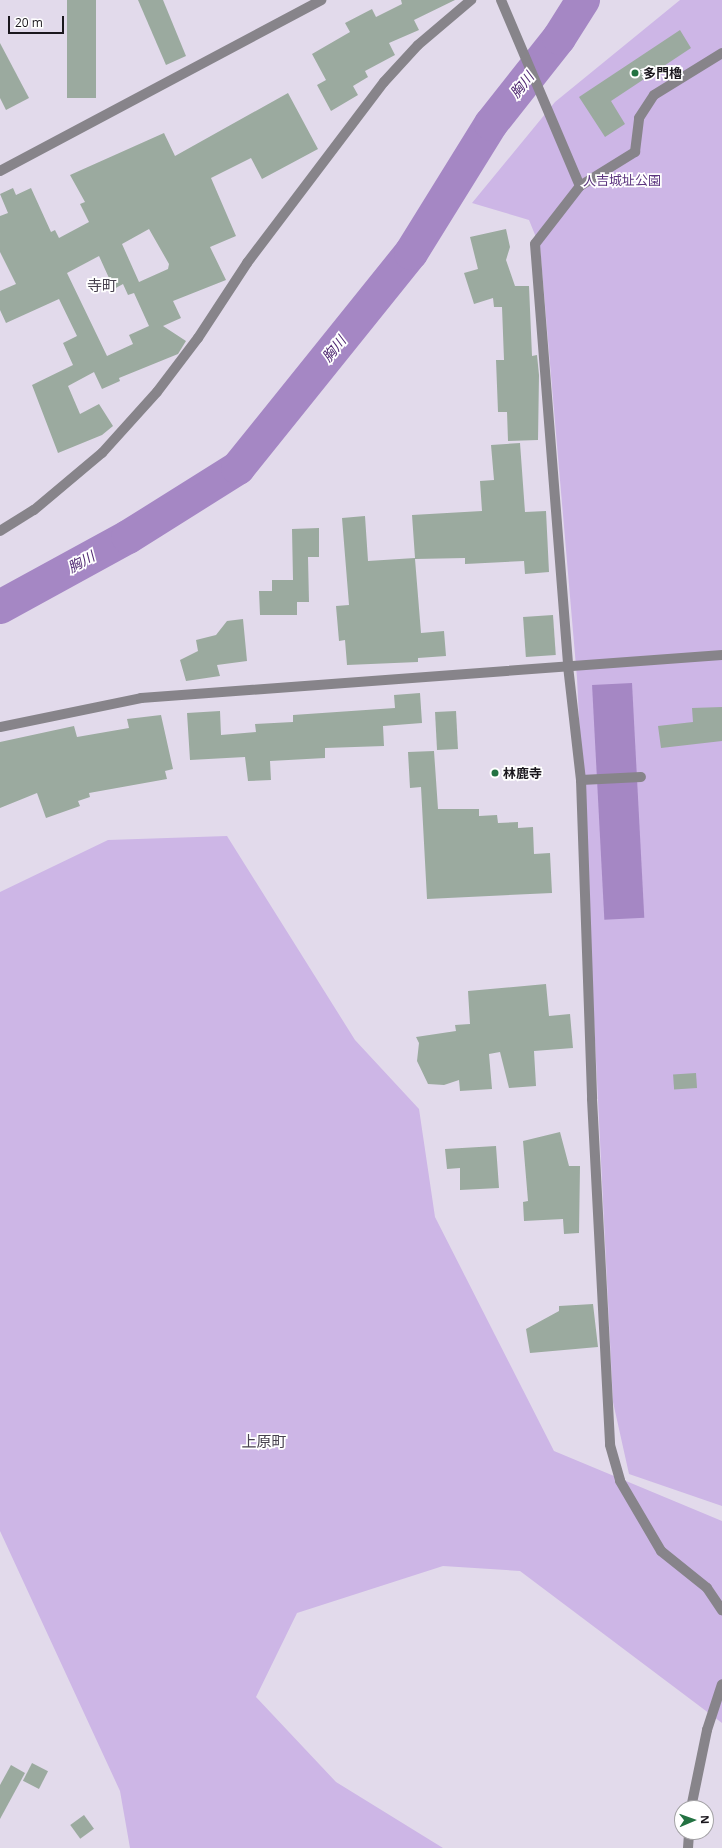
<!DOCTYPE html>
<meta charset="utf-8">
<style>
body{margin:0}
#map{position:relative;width:722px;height:1848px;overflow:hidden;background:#e2daeb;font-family:"Open Sans","Noto Sans JP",sans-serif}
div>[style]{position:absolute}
.green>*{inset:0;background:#cdb6e6}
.water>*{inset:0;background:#a587c4;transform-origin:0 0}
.river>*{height:34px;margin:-17px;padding:0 17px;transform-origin:17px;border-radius:17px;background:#a587c4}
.building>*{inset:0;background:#9baa9f;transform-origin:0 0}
.minor>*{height:10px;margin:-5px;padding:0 5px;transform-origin:5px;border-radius:5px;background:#87848a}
.dots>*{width:11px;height:11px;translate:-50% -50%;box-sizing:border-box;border:2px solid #fff;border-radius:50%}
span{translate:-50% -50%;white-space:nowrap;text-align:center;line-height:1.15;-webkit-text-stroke:3.5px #fff;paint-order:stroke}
.poi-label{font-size:13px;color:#1a171d;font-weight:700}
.left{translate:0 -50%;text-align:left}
.park-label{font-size:13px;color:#5c357f}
.water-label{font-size:14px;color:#512a73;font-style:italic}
.quarter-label{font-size:15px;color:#47414e}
.north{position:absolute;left:674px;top:1800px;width:40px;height:40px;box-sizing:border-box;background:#fff;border:1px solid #a3a2a5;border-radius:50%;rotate:88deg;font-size:11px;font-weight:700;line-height:16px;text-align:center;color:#1a171d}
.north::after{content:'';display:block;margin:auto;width:14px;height:18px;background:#237242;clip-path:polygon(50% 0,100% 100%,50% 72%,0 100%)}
.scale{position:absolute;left:8px;top:16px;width:56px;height:18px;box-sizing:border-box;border:2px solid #1a171d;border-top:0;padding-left:5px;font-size:12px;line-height:14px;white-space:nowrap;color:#1a171d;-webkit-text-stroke:3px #fff;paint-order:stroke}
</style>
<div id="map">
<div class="green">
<div style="clip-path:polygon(680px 0,722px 0,722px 1506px,629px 1474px,613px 1402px,577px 678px,540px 247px,529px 220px,472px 203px,555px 102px)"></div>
<div style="clip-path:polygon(227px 836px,355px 1040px,419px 1109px,435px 1217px,554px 1451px,722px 1521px,722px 1723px,520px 1571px,443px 1566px,297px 1613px,256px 1697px,336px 1782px,443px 1848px,130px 1848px,120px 1791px,0 1531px,0 892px,108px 840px)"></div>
</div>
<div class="water">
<div style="left:632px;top:683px;width:235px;height:40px;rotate:87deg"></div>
</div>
<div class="river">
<div style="left:0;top:607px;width:146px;rotate:-28.7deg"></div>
<div style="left:128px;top:537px;width:130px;rotate:-32.1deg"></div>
<div style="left:238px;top:468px;width:276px;rotate:-51.2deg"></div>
<div style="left:411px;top:253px;width:152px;rotate:-58.2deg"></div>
<div style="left:491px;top:124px;width:110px;rotate:-51.7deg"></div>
<div style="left:559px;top:38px;width:45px;rotate:-57.7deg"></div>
</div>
<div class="building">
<div style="left:67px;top:0;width:29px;height:98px"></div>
<div style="clip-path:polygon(138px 0,163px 0,186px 56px,166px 65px)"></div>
<div style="clip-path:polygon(401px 0,455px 0,414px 20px,419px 30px,389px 43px,395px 55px,365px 71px,368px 77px,353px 86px,358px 95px,331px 111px,317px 85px,326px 80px,312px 54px,350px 32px,345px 23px,372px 9px,376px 17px,402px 4px)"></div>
<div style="clip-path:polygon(680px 30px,691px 48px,611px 101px,625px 124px,605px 137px,579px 97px)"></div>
<div style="clip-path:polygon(0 43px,29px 98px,6px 110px,0 98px)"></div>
<div style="clip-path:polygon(evenodd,288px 93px,318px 149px,262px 179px,251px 158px,211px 178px,236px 236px,210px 247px,226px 280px,173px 301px,181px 318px,163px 326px,186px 341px,178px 354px,119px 378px,120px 381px,102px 389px,94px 372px,68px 386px,80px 414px,99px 404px,113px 426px,102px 435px,58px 453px,32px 385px,73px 365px,63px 343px,77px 336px,59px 299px,6px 323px,0 310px,0 291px,16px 284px,0 252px,0 216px,8px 213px,0 194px,13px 188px,16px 195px,31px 188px,51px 232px,55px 230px,59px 238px,89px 222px,80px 204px,85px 202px,70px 175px,164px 133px,175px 156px,288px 93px,149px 229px,169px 264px,168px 269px,139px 282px,122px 244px,149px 229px,288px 93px,99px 256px,114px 289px,123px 284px,128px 295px,134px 293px,149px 326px,129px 335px,133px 344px,107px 356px,67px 273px,99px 256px)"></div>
<div style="clip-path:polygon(506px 229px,510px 247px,506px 260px,515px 286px,529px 286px,532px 356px,537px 355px,539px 375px,538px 440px,508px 441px,507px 412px,498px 412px,496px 360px,504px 360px,502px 307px,494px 307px,493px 298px,474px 304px,464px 273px,478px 269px,470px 237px)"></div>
<div style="clip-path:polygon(520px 443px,525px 512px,546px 511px,549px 572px,525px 574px,524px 561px,465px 564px,465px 558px,415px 559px,421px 633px,444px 631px,446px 656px,418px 658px,418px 662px,347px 665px,345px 640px,339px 641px,336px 606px,349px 605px,342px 518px,365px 516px,368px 561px,415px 558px,412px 515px,482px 511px,480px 481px,494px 480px,491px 445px)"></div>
<div style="clip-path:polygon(319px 528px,319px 557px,308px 557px,309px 602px,297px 602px,297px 615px,260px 615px,259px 591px,272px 591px,272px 580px,293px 580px,292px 529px)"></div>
<div style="left:553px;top:615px;width:40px;height:30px;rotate:86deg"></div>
<div style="clip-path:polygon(243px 619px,247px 661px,217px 665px,220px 676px,186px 681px,180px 660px,198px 651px,196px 640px,216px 635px,227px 621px)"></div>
<div style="clip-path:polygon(420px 693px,422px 723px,383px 726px,384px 746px,325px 748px,325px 758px,270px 761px,271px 780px,248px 781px,245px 757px,190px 760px,187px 713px,220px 711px,221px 735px,256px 732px,255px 724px,293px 722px,293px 715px,395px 708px,394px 695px)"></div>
<div style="clip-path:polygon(722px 707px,722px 741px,661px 748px,658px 726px,693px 722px,692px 708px)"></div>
<div style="left:456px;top:711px;width:38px;height:21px;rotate:87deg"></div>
<div style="clip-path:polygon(161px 715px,173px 769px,165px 771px,167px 779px,89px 793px,90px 797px,78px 801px,80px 806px,46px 818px,37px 793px,0 808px,0 742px,74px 726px,77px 737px,129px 728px,127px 719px)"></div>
<div style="clip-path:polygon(434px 751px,438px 809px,479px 809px,479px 816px,497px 815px,498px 823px,518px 822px,518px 828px,533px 827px,534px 854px,550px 853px,552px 893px,427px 899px,421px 787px,410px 788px,408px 752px)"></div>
<div style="clip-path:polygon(546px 984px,549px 1016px,570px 1014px,573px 1048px,534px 1051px,536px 1086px,509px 1088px,500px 1052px,489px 1054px,492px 1089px,460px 1091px,459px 1080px,444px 1085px,428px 1084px,417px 1061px,419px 1043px,416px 1037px,456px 1031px,455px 1025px,470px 1024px,468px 991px)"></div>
<div style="left:696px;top:1073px;width:15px;height:23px;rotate:86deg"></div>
<div style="clip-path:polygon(560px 1132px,569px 1166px,580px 1166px,579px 1233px,564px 1234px,563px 1219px,524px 1221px,523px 1202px,528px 1201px,523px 1141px)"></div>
<div style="clip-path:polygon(496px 1146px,499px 1188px,460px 1190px,460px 1168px,447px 1169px,445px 1149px)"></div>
<div style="clip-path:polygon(593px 1304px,598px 1347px,530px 1353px,526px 1329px,559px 1311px,559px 1306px)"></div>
<div style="left:32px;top:1763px;width:18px;height:20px;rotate:27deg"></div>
<div style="clip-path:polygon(11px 1765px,25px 1773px,0 1819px,0 1785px)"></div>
<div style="left:84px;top:1815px;width:17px;height:17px;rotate:54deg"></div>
</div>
<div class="minor">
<div style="left:501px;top:0;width:202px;rotate:67deg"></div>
<div style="left:580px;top:186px;width:65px;rotate:-31.7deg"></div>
<div style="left:635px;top:152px;width:34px;rotate:-83deg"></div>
<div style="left:639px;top:118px;width:27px;rotate:-57deg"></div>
<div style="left:654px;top:95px;width:80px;rotate:-31.7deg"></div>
<div style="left:0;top:171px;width:364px;rotate:-28deg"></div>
<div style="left:580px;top:186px;width:73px;rotate:127.8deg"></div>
<div style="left:535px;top:244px;width:423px;rotate:85.5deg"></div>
<div style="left:568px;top:666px;width:115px;rotate:83.5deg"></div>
<div style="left:581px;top:780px;width:319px;rotate:88deg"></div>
<div style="left:592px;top:1099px;width:346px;rotate:87deg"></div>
<div style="left:610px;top:1445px;width:37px;rotate:74deg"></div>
<div style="left:620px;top:1481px;width:81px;rotate:59.6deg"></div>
<div style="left:661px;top:1551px;width:59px;rotate:38.8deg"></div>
<div style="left:707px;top:1588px;width:27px;rotate:56deg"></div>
<div style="left:0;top:531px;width:40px;rotate:-32deg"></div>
<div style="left:34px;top:510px;width:89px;rotate:-40deg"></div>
<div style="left:102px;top:453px;width:82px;rotate:-48deg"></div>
<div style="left:157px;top:392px;width:68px;rotate:-52.8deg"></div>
<div style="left:198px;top:338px;width:90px;rotate:-56.8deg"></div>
<div style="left:247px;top:263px;width:227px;rotate:-52.9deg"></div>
<div style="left:384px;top:82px;width:50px;rotate:-47.4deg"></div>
<div style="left:418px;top:45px;width:70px;rotate:-40.3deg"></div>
<div style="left:0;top:727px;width:144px;rotate:-11.6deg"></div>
<div style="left:141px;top:698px;width:583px;rotate:-4.23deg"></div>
<div style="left:581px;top:780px;width:60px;rotate:-2.9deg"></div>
<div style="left:691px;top:1808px;width:80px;rotate:-78.4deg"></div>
<div style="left:707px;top:1730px;width:48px;rotate:-71.9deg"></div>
<div style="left:688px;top:1848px;width:16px;rotate:-86deg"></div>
</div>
<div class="dots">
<div style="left:635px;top:73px;background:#237242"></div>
<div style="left:495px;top:773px;background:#237242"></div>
</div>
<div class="poi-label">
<span class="left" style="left:643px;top:73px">多門櫓</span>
<span class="left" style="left:503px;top:773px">林鹿寺</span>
</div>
<div class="park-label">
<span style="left:622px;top:180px">人吉城址公園</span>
</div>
<div class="water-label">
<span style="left:522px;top:85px;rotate:-51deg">胸川</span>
<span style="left:334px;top:349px;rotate:-51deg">胸川</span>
<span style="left:81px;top:562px;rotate:-29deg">胸川</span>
</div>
<div class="quarter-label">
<span style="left:102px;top:286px">寺町</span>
<span style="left:264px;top:1442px">上原町</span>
</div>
<div class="north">N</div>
<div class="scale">20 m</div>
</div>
